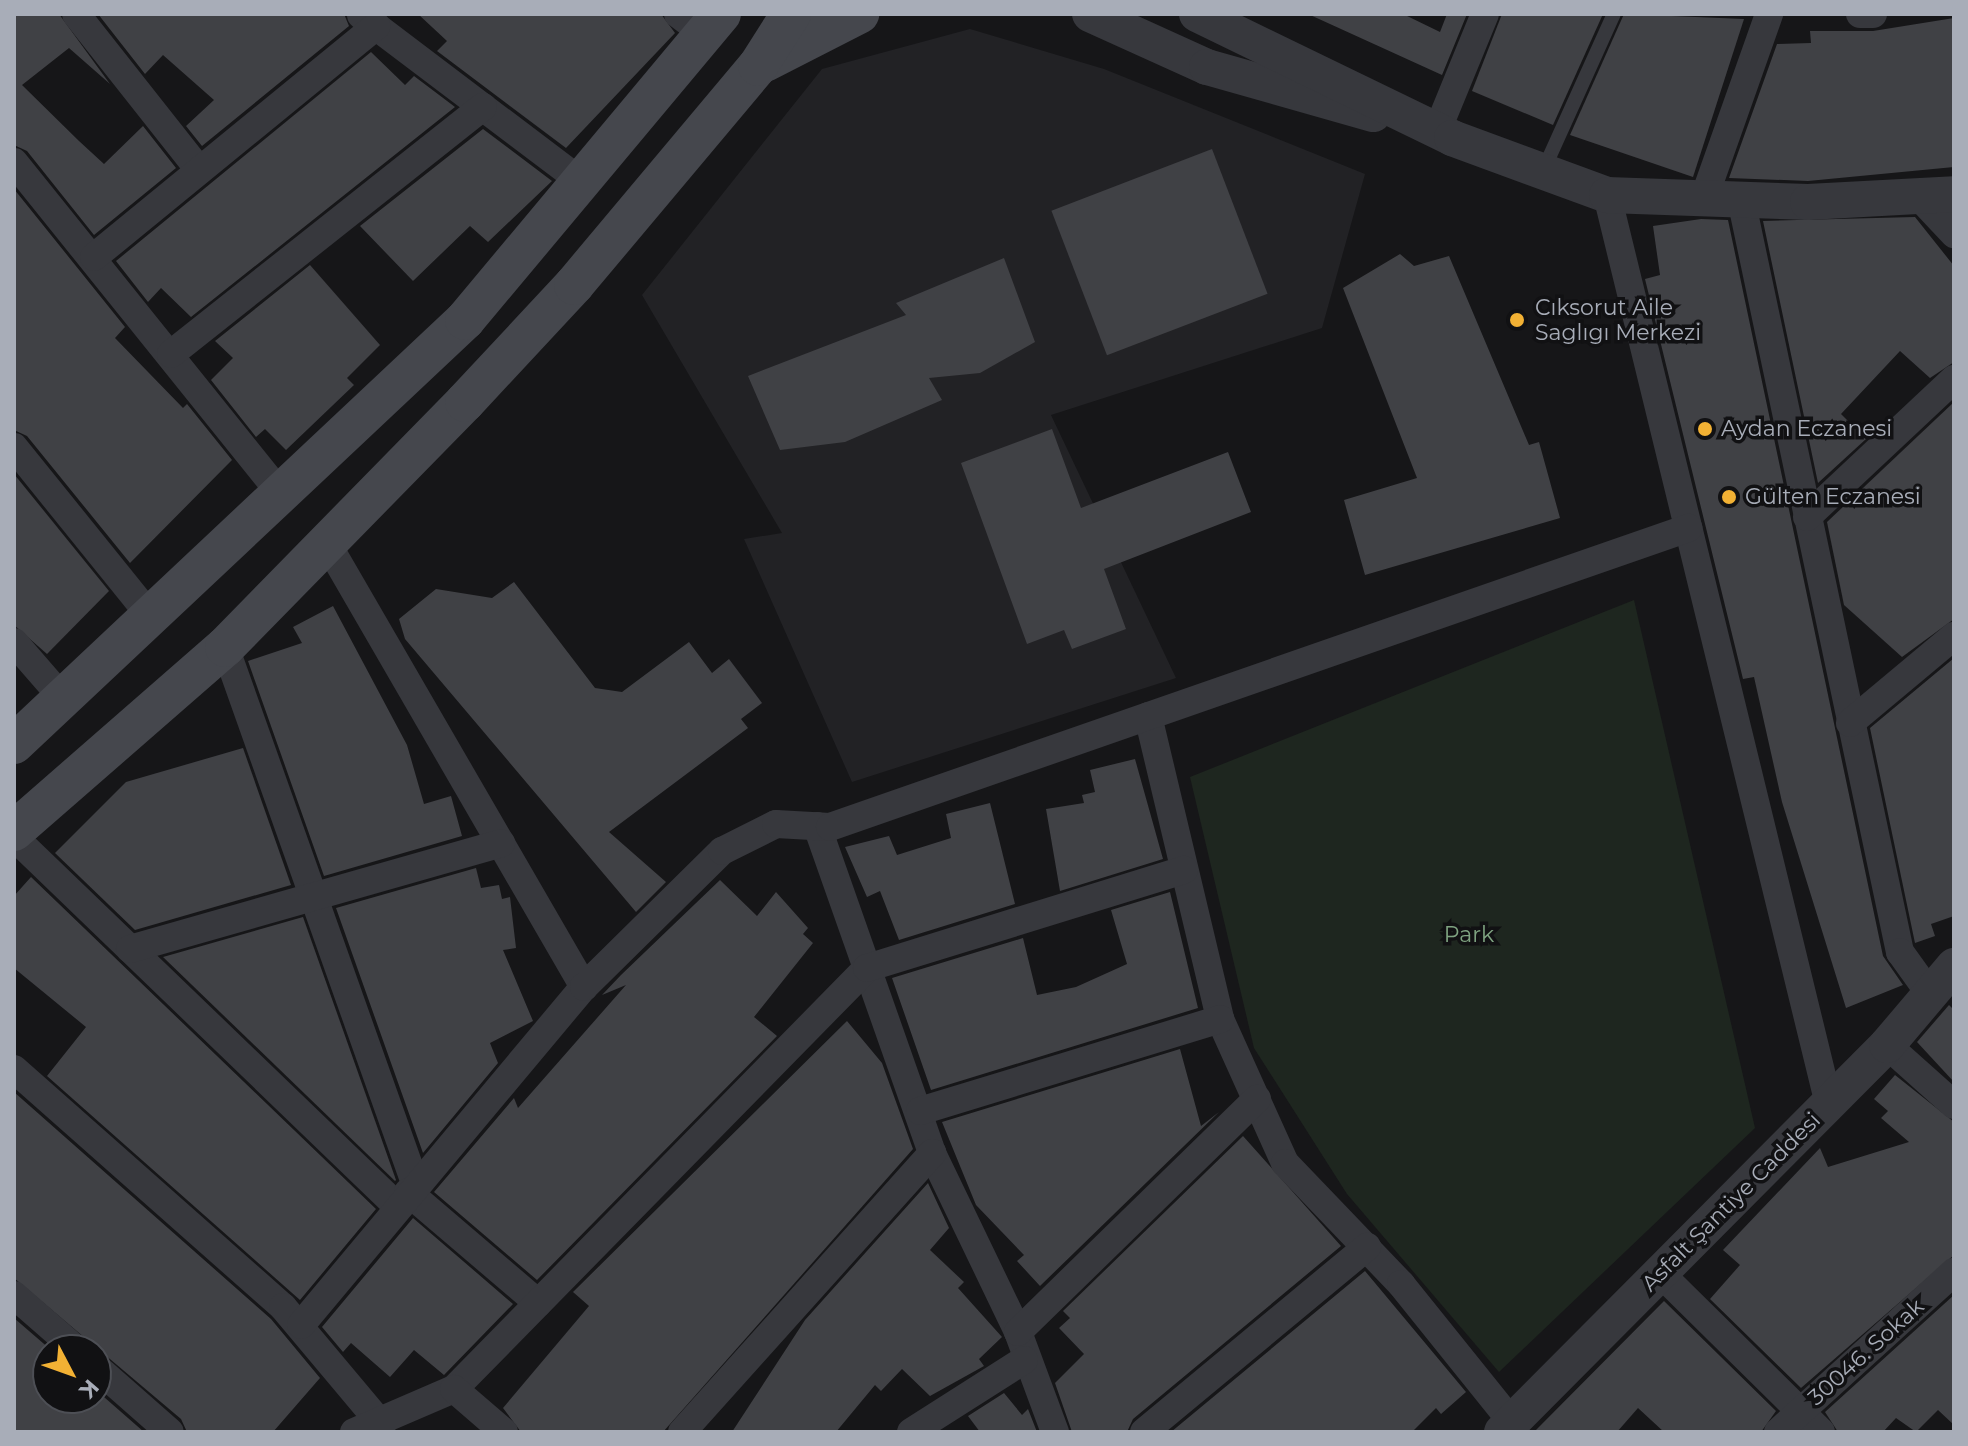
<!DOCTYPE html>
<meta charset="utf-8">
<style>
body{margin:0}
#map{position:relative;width:1968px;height:1446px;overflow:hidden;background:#161618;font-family:Montserrat,sans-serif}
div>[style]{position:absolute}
.built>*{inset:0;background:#222225}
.green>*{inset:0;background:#1e261f}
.building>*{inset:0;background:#404145;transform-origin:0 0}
.service>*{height:14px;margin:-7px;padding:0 7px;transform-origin:7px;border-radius:7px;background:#37383d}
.minor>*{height:28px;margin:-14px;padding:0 14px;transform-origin:14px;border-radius:14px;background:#37383d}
.tertiary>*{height:36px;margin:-18px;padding:0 18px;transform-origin:18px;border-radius:18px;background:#37383d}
.secondary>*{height:40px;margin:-20px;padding:0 20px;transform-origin:20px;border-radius:20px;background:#45474d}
.dots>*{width:22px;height:22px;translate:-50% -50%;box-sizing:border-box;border:4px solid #111113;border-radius:50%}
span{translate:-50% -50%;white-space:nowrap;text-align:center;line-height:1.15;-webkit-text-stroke:7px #111113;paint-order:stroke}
.poi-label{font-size:22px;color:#a8adb8}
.left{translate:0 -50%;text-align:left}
.park-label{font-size:22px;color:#7fa381}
.street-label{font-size:22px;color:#a8adb8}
.frame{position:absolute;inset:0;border:16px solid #a8adb8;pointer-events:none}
.north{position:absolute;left:32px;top:1334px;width:80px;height:80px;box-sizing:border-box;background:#111113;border:2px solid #4d4f55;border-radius:50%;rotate:131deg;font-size:22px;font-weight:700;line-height:32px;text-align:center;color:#a8adb8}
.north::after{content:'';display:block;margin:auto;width:28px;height:36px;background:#f2b134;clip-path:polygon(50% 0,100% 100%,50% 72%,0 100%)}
</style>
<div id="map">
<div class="built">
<div style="clip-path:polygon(970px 29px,1104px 69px,1365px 174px,1322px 328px,1051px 415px,1176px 678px,852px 782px,744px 539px,782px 533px,642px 295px,822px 69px)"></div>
</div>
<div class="green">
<div style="clip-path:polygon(1634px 600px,1755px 1128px,1499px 1372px,1347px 1194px,1254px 1048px,1190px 777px)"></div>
</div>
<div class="building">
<div style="clip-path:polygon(14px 14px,59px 14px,110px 84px,69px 48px,22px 85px,79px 141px,104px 164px,143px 126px,176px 168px,94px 235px,27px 151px,14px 145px)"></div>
<div style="clip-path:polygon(98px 14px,344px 14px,349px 26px,202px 146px,186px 126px,214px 100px,163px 55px,145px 74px)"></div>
<div style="clip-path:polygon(418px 14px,661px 14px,675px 33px,566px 148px,437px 51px,447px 41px)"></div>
<div style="clip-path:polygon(1308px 14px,1403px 14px,1440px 32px,1447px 14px,1467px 14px,1442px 75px)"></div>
<div style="clip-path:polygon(1502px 14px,1603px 14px,1553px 125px,1472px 91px)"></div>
<div style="clip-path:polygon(1624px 14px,1744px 19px,1693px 177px,1570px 135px)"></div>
<div style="clip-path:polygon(1954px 18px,1954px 167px,1808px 181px,1729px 178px,1777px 44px,1811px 43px,1810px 31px,1873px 31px)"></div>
<div style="clip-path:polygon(371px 52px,405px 85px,414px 76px,455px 107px,191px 317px,161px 288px,148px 302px,116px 261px)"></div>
<div style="clip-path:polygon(483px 129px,552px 181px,488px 242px,470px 226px,413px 281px,360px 226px)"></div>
<div style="left:1212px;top:149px;width:155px;height:172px;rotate:69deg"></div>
<div style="clip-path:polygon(14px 189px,125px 327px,115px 338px,183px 408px,187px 404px,232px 460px,130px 563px,27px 436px,14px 430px)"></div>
<div style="clip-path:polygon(1915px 217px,1954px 266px,1954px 362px,1930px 378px,1900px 351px,1841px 414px,1866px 439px,1818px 483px,1763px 221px)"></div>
<div style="clip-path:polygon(1701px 219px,1728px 220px,1883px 956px,1903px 985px,1846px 1008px,1782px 802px,1754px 677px,1743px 679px,1645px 279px,1660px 275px,1653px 226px)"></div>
<div style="clip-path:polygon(1400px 254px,1414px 266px,1449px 256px,1529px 445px,1539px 442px,1560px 518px,1365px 575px,1344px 500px,1417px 478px,1343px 288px)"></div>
<div style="clip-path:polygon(1004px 258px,1035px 342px,980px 373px,929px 378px,942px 400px,845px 442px,780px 450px,748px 376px,906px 315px,896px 303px)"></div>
<div style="clip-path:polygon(310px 265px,380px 345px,347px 378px,354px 385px,286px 450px,265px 429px,256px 437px,211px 380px,233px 358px,215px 341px)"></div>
<div style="clip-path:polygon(1954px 402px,1954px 619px,1902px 657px,1844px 605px,1827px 522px)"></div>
<div style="clip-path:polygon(1052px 429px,1081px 508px,1228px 452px,1251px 512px,1104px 569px,1126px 629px,1072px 649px,1064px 630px,1027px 644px,961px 463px)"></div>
<div style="clip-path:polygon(14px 474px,109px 591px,47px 654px,14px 625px)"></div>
<div style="clip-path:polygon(514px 582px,595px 688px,622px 692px,689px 642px,712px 673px,729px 659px,762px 703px,741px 719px,748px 728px,609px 832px,666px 882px,636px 912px,405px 639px,399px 619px,436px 589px,492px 598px)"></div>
<div style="clip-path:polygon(333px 606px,407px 745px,424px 804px,451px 796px,462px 836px,324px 876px,248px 661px,302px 643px,293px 627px)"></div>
<div style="clip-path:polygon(1954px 658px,1954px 916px,1931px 924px,1935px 936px,1915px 943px,1870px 728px)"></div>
<div style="clip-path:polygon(243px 748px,291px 885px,135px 930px,55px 853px,126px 782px)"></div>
<div style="clip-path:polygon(1135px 759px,1163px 859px,1060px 891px,1046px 809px,1084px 803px,1082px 795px,1095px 792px,1090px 770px)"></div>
<div style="clip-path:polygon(990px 803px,1015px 904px,899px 940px,880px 891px,867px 897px,845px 847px,889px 836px,897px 855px,951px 838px,946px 814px)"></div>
<div style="clip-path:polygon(476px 868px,481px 888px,499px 885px,502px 899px,510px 897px,516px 948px,503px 950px,533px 1021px,490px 1043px,498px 1063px,423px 1153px,336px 908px)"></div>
<div style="clip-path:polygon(31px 877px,376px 1209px,300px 1300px,47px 1076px,86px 1027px,14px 968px,14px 896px)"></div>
<div style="clip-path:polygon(720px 880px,757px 916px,776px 892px,808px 928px,803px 934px,813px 943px,754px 1017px,777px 1036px,537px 1280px,434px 1192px,514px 1098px,518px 1108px,626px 985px,602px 995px,621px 975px)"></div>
<div style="clip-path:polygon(1170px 892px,1198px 1008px,931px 1090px,892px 978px,1023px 938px,1037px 995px,1076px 987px,1127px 964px,1111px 910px)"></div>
<div style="clip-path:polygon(303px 917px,396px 1180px,395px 1181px,163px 957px)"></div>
<div style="clip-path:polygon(1949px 1005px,1954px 1010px,1954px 1082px,1917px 1042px)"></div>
<div style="clip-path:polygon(847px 1021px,882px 1063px,913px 1149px,663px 1432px,521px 1432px,503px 1408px,589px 1306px,573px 1292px)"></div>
<div style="clip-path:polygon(1180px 1049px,1201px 1126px,1219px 1112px,1040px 1286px,1017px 1261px,1024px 1255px,976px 1205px,942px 1122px)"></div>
<div style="clip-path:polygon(1895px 1075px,1954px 1122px,1954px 1255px,1801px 1388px,1710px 1299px,1740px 1265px,1723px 1250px,1820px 1148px,1828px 1167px,1909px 1142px,1881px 1118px,1888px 1111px,1874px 1099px)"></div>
<div style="clip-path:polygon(14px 1092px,271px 1319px,320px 1378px,273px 1432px,187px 1432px,181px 1419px,14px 1278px)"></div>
<div style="clip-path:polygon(1243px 1136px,1341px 1246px,1133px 1419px,1127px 1432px,1072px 1432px,1055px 1383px,1084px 1354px,1059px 1328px,1070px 1318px,1063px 1311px)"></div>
<div style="clip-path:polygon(928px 1183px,949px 1228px,930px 1250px,964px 1282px,958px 1288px,1002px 1337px,979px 1359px,984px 1366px,930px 1396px,902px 1369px,881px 1391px,875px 1385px,836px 1432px,732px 1432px,805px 1320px)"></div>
<div style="clip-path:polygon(413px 1218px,513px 1304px,444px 1375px,414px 1350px,390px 1377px,351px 1343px,343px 1352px,322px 1327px)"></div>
<div style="clip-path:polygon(1365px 1271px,1466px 1392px,1441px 1414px,1436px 1408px,1412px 1432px,1171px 1432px)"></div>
<div style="clip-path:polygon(1954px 1295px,1954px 1425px,1938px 1410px,1916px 1432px,1896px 1418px,1883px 1432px,1838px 1432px,1825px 1412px)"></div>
<div style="clip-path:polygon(1664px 1301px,1776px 1411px,1761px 1432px,1664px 1432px,1638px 1408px,1617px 1432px,1534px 1432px)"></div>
<div style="clip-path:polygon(14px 1318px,51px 1350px,48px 1398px,96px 1398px,96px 1390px,144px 1432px,14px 1432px)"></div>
<div style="clip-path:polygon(1004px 1393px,1022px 1415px,1028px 1409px,1037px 1432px,980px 1432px,968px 1416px)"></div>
</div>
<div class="service">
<div style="left:1543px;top:171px;width:172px;rotate:-65.7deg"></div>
</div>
<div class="minor">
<div style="left:76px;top:14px;width:199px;rotate:51.7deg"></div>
<div style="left:678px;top:14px;width:34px;rotate:37deg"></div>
<div style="left:1860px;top:14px;width:13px"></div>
<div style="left:361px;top:15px;width:278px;rotate:37.1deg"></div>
<div style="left:1437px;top:131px;width:126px;rotate:-67.7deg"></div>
<div style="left:14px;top:162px;width:425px;rotate:51.2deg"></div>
<div style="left:1607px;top:195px;width:936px;rotate:76.28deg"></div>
<div style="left:1704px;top:198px;width:195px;rotate:-70.5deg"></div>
<div style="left:1920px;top:198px;width:50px;rotate:46.6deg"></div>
<div style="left:1741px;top:199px;width:770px;rotate:78.08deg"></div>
<div style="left:1900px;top:952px;width:48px;rotate:54.3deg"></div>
<div style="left:94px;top:257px;width:365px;rotate:-39.3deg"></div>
<div style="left:171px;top:354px;width:398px;rotate:-38.4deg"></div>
<div style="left:14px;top:447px;width:213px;rotate:51.1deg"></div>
<div style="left:1807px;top:517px;width:202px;rotate:-43.2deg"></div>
<div style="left:328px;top:545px;width:511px;rotate:59.92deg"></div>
<div style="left:14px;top:642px;width:72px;rotate:49deg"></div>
<div style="left:225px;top:647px;width:569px;rotate:70.48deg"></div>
<div style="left:1148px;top:716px;width:311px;rotate:76.6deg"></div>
<div style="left:1220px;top:1019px;width:158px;rotate:65.7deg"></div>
<div style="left:1285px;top:1163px;width:168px;rotate:46.2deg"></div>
<div style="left:1401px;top:1284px;width:177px;rotate:51.2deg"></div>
<div style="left:1850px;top:723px;width:136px;rotate:-39.9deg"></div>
<div style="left:817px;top:826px;width:347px;rotate:70.6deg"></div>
<div style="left:932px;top:1153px;width:199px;rotate:64.3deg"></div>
<div style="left:1018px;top:1332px;width:107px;rotate:69.7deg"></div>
<div style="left:14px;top:837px;width:532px;rotate:43.93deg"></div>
<div style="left:130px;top:949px;width:386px;rotate:-15.9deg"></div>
<div style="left:1887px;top:1045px;width:90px;rotate:41.8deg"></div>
<div style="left:14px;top:1069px;width:359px;rotate:41.5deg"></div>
<div style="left:283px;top:1307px;width:154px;rotate:50deg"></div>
<div style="left:920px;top:1111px;width:314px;rotate:-17deg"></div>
<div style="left:408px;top:1192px;width:171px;rotate:40.5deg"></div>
<div style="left:1660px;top:1273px;width:226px;rotate:44.6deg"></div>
<div style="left:14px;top:1295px;width:84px;rotate:41.1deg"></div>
<div style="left:301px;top:1325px;width:441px;rotate:-50.1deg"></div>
<div style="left:584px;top:987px;width:194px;rotate:-44.6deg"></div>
<div style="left:722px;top:851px;width:60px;rotate:-26.6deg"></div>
<div style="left:776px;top:824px;width:54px;rotate:3.2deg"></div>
<div style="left:830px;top:827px;width:909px;rotate:-19.21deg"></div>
<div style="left:1018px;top:1332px;width:334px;rotate:-44.3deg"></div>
<div style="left:96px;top:1367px;width:98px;rotate:41.3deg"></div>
<div style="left:454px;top:1389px;width:590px;rotate:-45.55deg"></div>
<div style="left:867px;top:968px;width:332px;rotate:-17.2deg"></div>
<div style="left:354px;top:1432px;width:109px;rotate:-23.3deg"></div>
<div style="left:454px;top:1389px;width:66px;rotate:40.7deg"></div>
<div style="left:682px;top:1432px;width:375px;rotate:-48.1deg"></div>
<div style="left:911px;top:1432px;width:134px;rotate:-32.5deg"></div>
<div style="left:1144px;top:1432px;width:290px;rotate:-39.7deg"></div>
<div style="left:1778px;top:1432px;width:238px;rotate:-42.3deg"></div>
</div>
<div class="tertiary">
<div style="left:1090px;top:14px;width:128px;rotate:24.4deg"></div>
<div style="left:1207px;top:67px;width:173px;rotate:15.8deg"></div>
<div style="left:1197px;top:14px;width:284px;rotate:25.9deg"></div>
<div style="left:1452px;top:138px;width:165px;rotate:20.2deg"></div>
<div style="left:1607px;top:195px;width:201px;rotate:2deg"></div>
<div style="left:1808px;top:202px;width:146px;rotate:-3.1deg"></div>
<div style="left:1502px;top:1432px;width:546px;rotate:-45.15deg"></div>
<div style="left:1887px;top:1045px;width:104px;rotate:-49.7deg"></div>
</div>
<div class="secondary">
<div style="left:765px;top:62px;width:106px;rotate:-27.1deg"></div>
<div style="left:14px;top:744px;width:619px;rotate:-43.23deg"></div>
<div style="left:465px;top:320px;width:399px;rotate:-50.1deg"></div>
<div style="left:14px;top:831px;width:280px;rotate:-41.1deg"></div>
<div style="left:225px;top:647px;width:343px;rotate:-45.6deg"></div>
<div style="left:465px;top:402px;width:160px;rotate:-47deg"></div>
<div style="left:574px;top:285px;width:286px;rotate:-50deg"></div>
<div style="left:758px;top:66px;width:62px;rotate:-57.6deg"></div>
</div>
<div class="dots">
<div style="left:1517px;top:320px;background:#f2b134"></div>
<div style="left:1705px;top:429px;background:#f2b134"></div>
<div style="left:1729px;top:497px;background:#f2b134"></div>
</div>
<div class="poi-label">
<span class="left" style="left:1535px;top:320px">Cıksorut Aile<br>Saglıgı Merkezi</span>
<span class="left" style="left:1721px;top:429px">Aydan Eczanesi</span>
<span class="left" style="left:1745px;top:497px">Gülten Eczanesi</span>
</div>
<div class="park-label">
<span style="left:1469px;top:935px">Park</span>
</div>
<div class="street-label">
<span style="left:1731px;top:1202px;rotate:-45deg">Asfalt Şantiye Caddesi</span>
<span style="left:1866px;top:1352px;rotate:-42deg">30046. Sokak</span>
</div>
<div class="frame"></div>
<div class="north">K</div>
</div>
